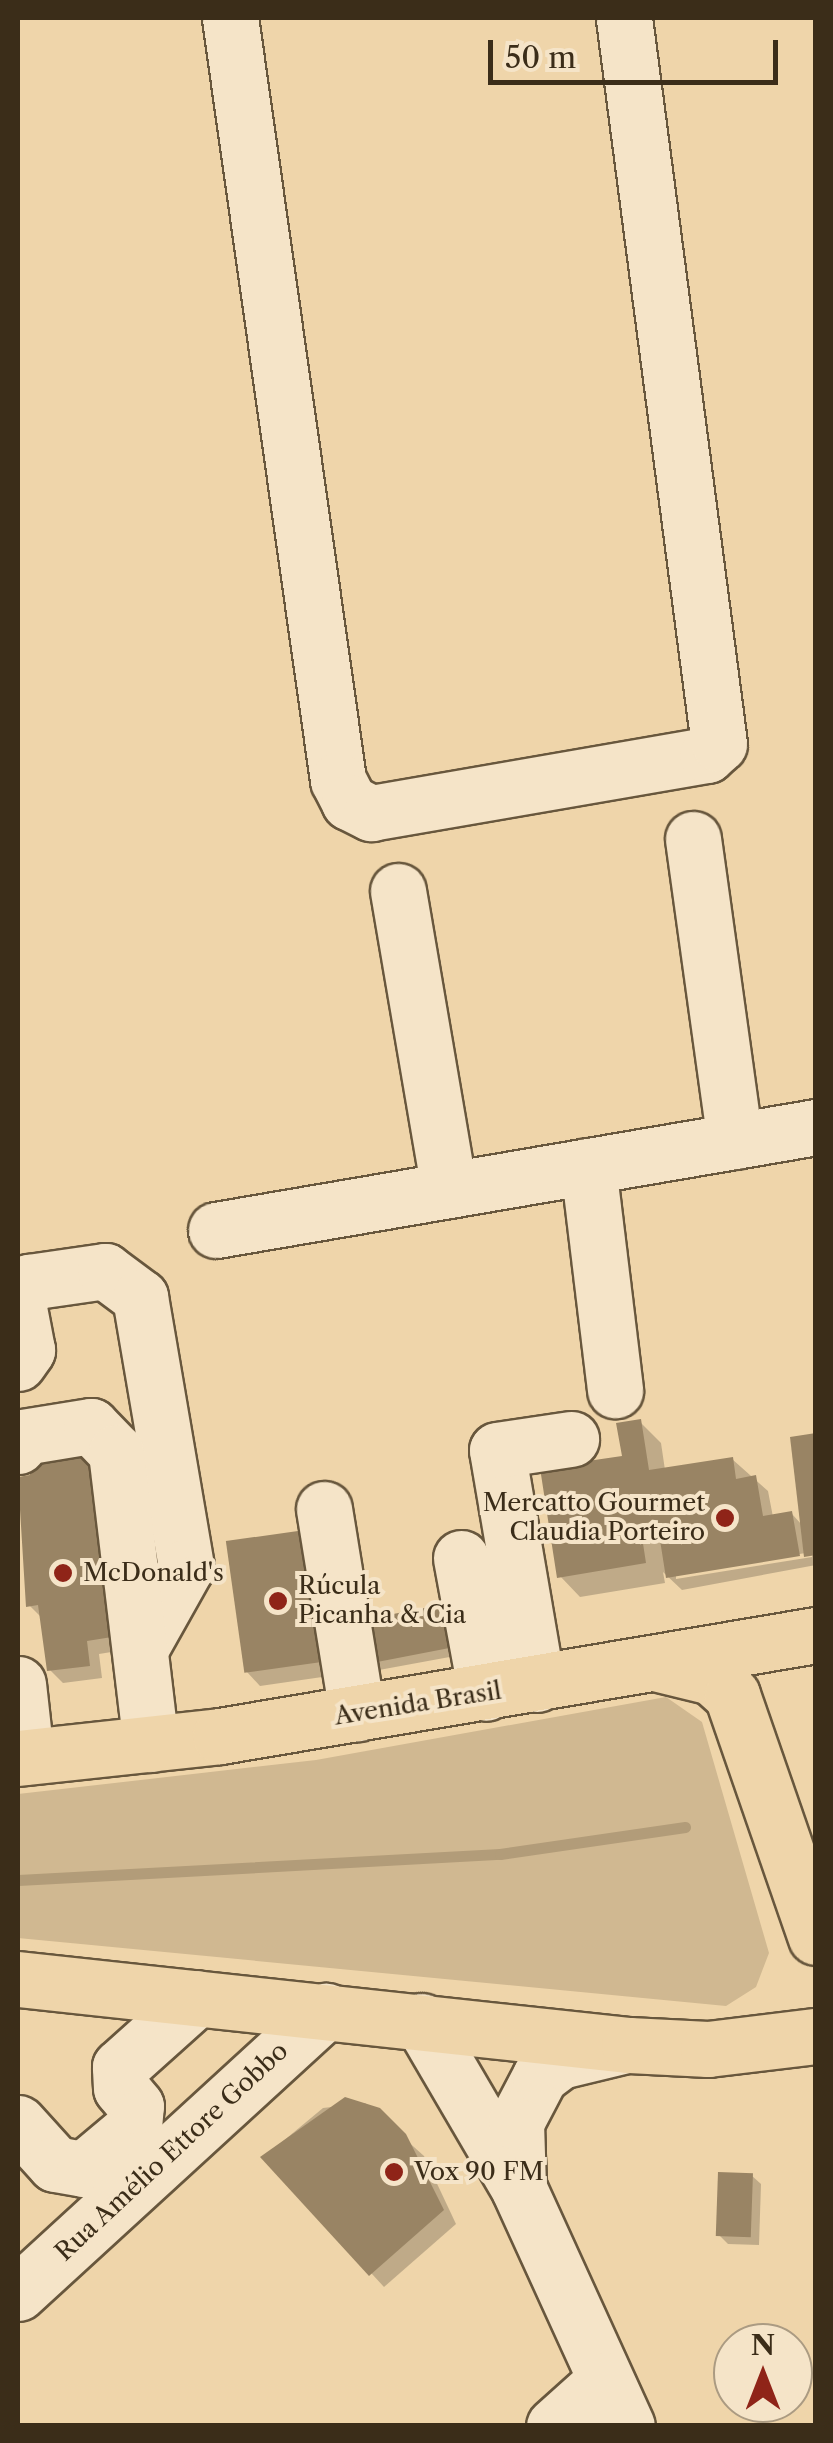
<!DOCTYPE html>
<meta charset="utf-8">
<style>
body{margin:0}
#map{position:relative;width:833px;height:2443px;overflow:hidden;background:#efd5aa;font-family:"Libre Caslon Text",serif}
div>[style]{position:absolute}
.green>*{inset:0;background:#d0b891}
.shadow>*{inset:0;background:#0003}
.stream>*{height:11px;margin:-5.5px;padding:0 5.5px;transform-origin:5.5px;border-radius:5.5px;background:#b29c79}
.building>*{inset:0;background:#998464;transform-origin:0 0}
.roads{filter:drop-shadow(2px 0 #68573d) drop-shadow(-2px 0 #68573d) drop-shadow(0 2px #68573d) drop-shadow(0 -2px #68573d)}
.minor>*{height:55px;margin:-27.5px;padding:0 27.5px;transform-origin:27.5px;border-radius:27.5px;background:#f5e4c8}
.major>*{height:55px;margin:-27.5px;padding:0 27.5px;transform-origin:27.5px;border-radius:27.5px;background:#efd5aa}
.dots>*{width:28px;height:28px;translate:-50% -50%;box-sizing:border-box;border:5px solid #f5e4c8;border-radius:50%}
span{translate:-50% -50%;white-space:nowrap;text-align:center;line-height:1.15;-webkit-text-stroke:8px #f5e4c8;paint-order:stroke}
.poi-label{font-size:25px;color:#3b2d19}
.right{translate:-100% -50%;text-align:right}
.left{translate:0 -50%;text-align:left}
.street-label{font-size:25px;color:#3b2d19}
.frame{position:absolute;inset:0;border:20px solid #3b2d19;pointer-events:none}
.north{position:absolute;left:713px;top:2323px;width:100px;height:100px;box-sizing:border-box;background:#f5e4c8;border:2px solid #ab9b82;border-radius:50%;rotate:0deg;font-size:28px;font-weight:700;line-height:40px;text-align:center;color:#3b2d19}
.north::after{content:'';display:block;margin:auto;width:35px;height:45px;background:#8f2418;clip-path:polygon(50% 0,100% 100%,50% 72%,0 100%)}
.scale{position:absolute;left:488px;top:40px;width:290px;height:45px;box-sizing:border-box;border:5px solid #3b2d19;border-top:0;padding-left:12px;font-size:30px;line-height:35px;white-space:nowrap;color:#3b2d19;-webkit-text-stroke:8px #f5e4c8;paint-order:stroke}
</style>
<div id="map">
<div class="green">
<div style="clip-path:polygon(666px 1697px,702px 1722px,769px 1953px,756px 1987px,726px 2006px,18px 1938px,18px 1794px,316px 1760px)"></div>
</div>
<div class="shadow">
<div style="clip-path:polygon(evenodd,640px 1422px,661px 1443px,665px 1470px,732px 1459px,768px 1491px,773px 1517px,792px 1514px,802px 1525px,816px 1435px,816px 1565px,682px 1590px,663px 1572px,665px 1583px,580px 1597px,560px 1576px,640px 1422px,812px 1552px,812px 1557px,676px 1579px,676px 1574px,812px 1552px)"></div>
<div style="clip-path:polygon(98px 1457px,124px 1650px,99px 1654px,102px 1678px,63px 1683px,50px 1670px,43px 1619px,29px 1605px,18px 1479px)"></div>
<div style="clip-path:polygon(229px 1543px,343px 1674px,260px 1686px,247px 1672px)"></div>
<div style="clip-path:polygon(449px 1605px,466px 1654px,379px 1670px,369px 1661px)"></div>
<div style="clip-path:polygon(365px 2103px,424px 2156px,456px 2224px,384px 2287px,264px 2157px,323px 2108px)"></div>
<div style="clip-path:polygon(751px 2175px,761px 2184px,759px 2245px,728px 2244px,719px 2235px)"></div>
</div>
<div class="stream">
<div style="left:18px;top:1880px;width:483px;rotate:-3.1deg"></div>
<div style="left:500px;top:1854px;width:187px;rotate:-8.3deg"></div>
</div>
<div class="building">
<div style="clip-path:polygon(641px 1419px,649px 1470px,733px 1457px,736px 1479px,756px 1475px,763px 1516px,792px 1511px,800px 1556px,666px 1578px,657px 1521px,640px 1524px,646px 1563px,557px 1578px,540px 1468px,622px 1456px,616px 1423px)"></div>
<div style="clip-path:polygon(816px 1433px,816px 1555px,804px 1557px,790px 1437px)"></div>
<div style="clip-path:polygon(86px 1441px,112px 1637px,87px 1641px,90px 1666px,47px 1671px,38px 1605px,26px 1607px,18px 1477px,30px 1475px,26px 1448px)"></div>
<div style="left:312px;top:1529px;width:133px;height:87px;rotate:82deg"></div>
<div style="left:450px;top:1603px;width:44px;height:92px;rotate:79deg"></div>
<div style="clip-path:polygon(345px 2097px,380px 2108px,406px 2134px,444px 2210px,369px 2276px,260px 2157px)"></div>
<div style="left:718px;top:2172px;width:35px;height:64px;rotate:2deg"></div>
</div>
<div class="roads">
<div class="minor">
<div style="left:230px;top:18px;width:770px;rotate:81.93deg"></div>
<div style="left:338px;top:780px;width:25px;rotate:63deg"></div>
<div style="left:349px;top:802px;width:25px;rotate:27deg"></div>
<div style="left:371px;top:813px;width:341px;rotate:-9.8deg"></div>
<div style="left:707px;top:755px;width:16px;rotate:-43deg"></div>
<div style="left:719px;top:744px;width:732px;rotate:-97.46deg"></div>
<div style="left:693px;top:839px;width:305px;rotate:82.1deg"></div>
<div style="left:398px;top:891px;width:303px;rotate:80.3deg"></div>
<div style="left:588px;top:1166px;width:226px;rotate:83.1deg"></div>
<div style="left:216px;top:1230px;width:609px;rotate:-9.74deg"></div>
<div style="left:18px;top:1363px;width:16px;rotate:-55deg"></div>
<div style="left:27px;top:1350px;width:48px;rotate:-100.8deg"></div>
<div style="left:18px;top:1303px;width:24px;rotate:-62deg"></div>
<div style="left:29px;top:1282px;width:77px;rotate:-8.2deg"></div>
<div style="left:105px;top:1271px;width:44px;rotate:36.6deg"></div>
<div style="left:140px;top:1297px;width:274px;rotate:80.3deg"></div>
<div style="left:186px;top:1567px;width:94px;rotate:119.3deg"></div>
<div style="left:18px;top:1446px;width:10px;rotate:-61deg"></div>
<div style="left:23px;top:1437px;width:69px;rotate:-9.2deg"></div>
<div style="left:91px;top:1426px;width:36px;rotate:46deg"></div>
<div style="left:116px;top:1452px;width:294px;rotate:83.2deg"></div>
<div style="left:324px;top:1509px;width:207px;rotate:80.8deg"></div>
<div style="left:461px;top:1558px;width:137px;rotate:79.5deg"></div>
<div style="left:18px;top:1684px;width:73px;rotate:83.7deg"></div>
<div style="left:537px;top:1684px;width:237px;rotate:-99.7deg"></div>
<div style="left:497px;top:1450px;width:75px;rotate:-8.5deg"></div>
<div style="left:421px;top:2021px;width:194px;rotate:59.7deg"></div>
<div style="left:519px;top:2189px;width:260px;rotate:65.5deg"></div>
<div style="left:18px;top:2123px;width:55px;rotate:47.9deg"></div>
<div style="left:55px;top:2164px;width:29px;rotate:10deg"></div>
<div style="left:84px;top:2169px;width:65px;rotate:-40deg"></div>
<div style="left:134px;top:2127px;width:21px;rotate:-85deg"></div>
<div style="left:136px;top:2106px;width:23px;rotate:-130deg"></div>
<div style="left:121px;top:2088px;width:21px;rotate:-93deg"></div>
<div style="left:120px;top:2067px;width:103px;rotate:-41.9deg"></div>
<div style="left:518px;top:2186px;width:64px;rotate:-91.8deg"></div>
<div style="left:516px;top:2122px;width:52px;rotate:-62.4deg"></div>
<div style="left:540px;top:2076px;width:25px;rotate:-37deg"></div>
<div style="left:560px;top:2061px;width:68px;rotate:-13.6deg"></div>
<div style="left:18px;top:2293px;width:418px;rotate:-42.5deg"></div>
<div style="left:554px;top:2426px;width:69px;rotate:-42deg"></div>
</div>
<div class="major">
<div style="left:655px;top:1663px;width:59px;rotate:13.8deg"></div>
<div style="left:712px;top:1677px;width:27px;rotate:42deg"></div>
<div style="left:732px;top:1695px;width:256px;rotate:70.9deg"></div>
<div style="left:18px;top:1758px;width:203px;rotate:-6.2deg"></div>
<div style="left:220px;top:1736px;width:604px;rotate:-9.62deg"></div>
<div style="left:18px;top:1979px;width:615px;rotate:6.17deg"></div>
<div style="left:629px;top:2045px;width:79px;rotate:2.9deg"></div>
<div style="left:708px;top:2049px;width:109px;rotate:-6.9deg"></div>
</div>
</div>
<div class="dots">
<div style="left:725px;top:1518px;background:#8f2418"></div>
<div style="left:63px;top:1573px;background:#8f2418"></div>
<div style="left:278px;top:1601px;background:#8f2418"></div>
<div style="left:394px;top:2172px;background:#8f2418"></div>
</div>
<div class="poi-label">
<span class="right" style="left:705px;top:1518px">Mercatto Gourmet<br>Claudia Porteiro</span>
<span class="left" style="left:83px;top:1573px">McDonald's</span>
<span class="left" style="left:298px;top:1601px">Rúcula<br>Picanha &amp; Cia</span>
<span class="left" style="left:414px;top:2172px">Vox 90 FM</span>
</div>
<div class="street-label">
<span style="left:418px;top:1704px;rotate:-9deg">Avenida Brasil</span>
<span style="left:172px;top:2152px;rotate:-43deg">Rua Amélio Ettore Gobbo</span>
</div>
<div class="frame"></div>
<div class="north">N</div>
<div class="scale">50 m</div>
</div>
